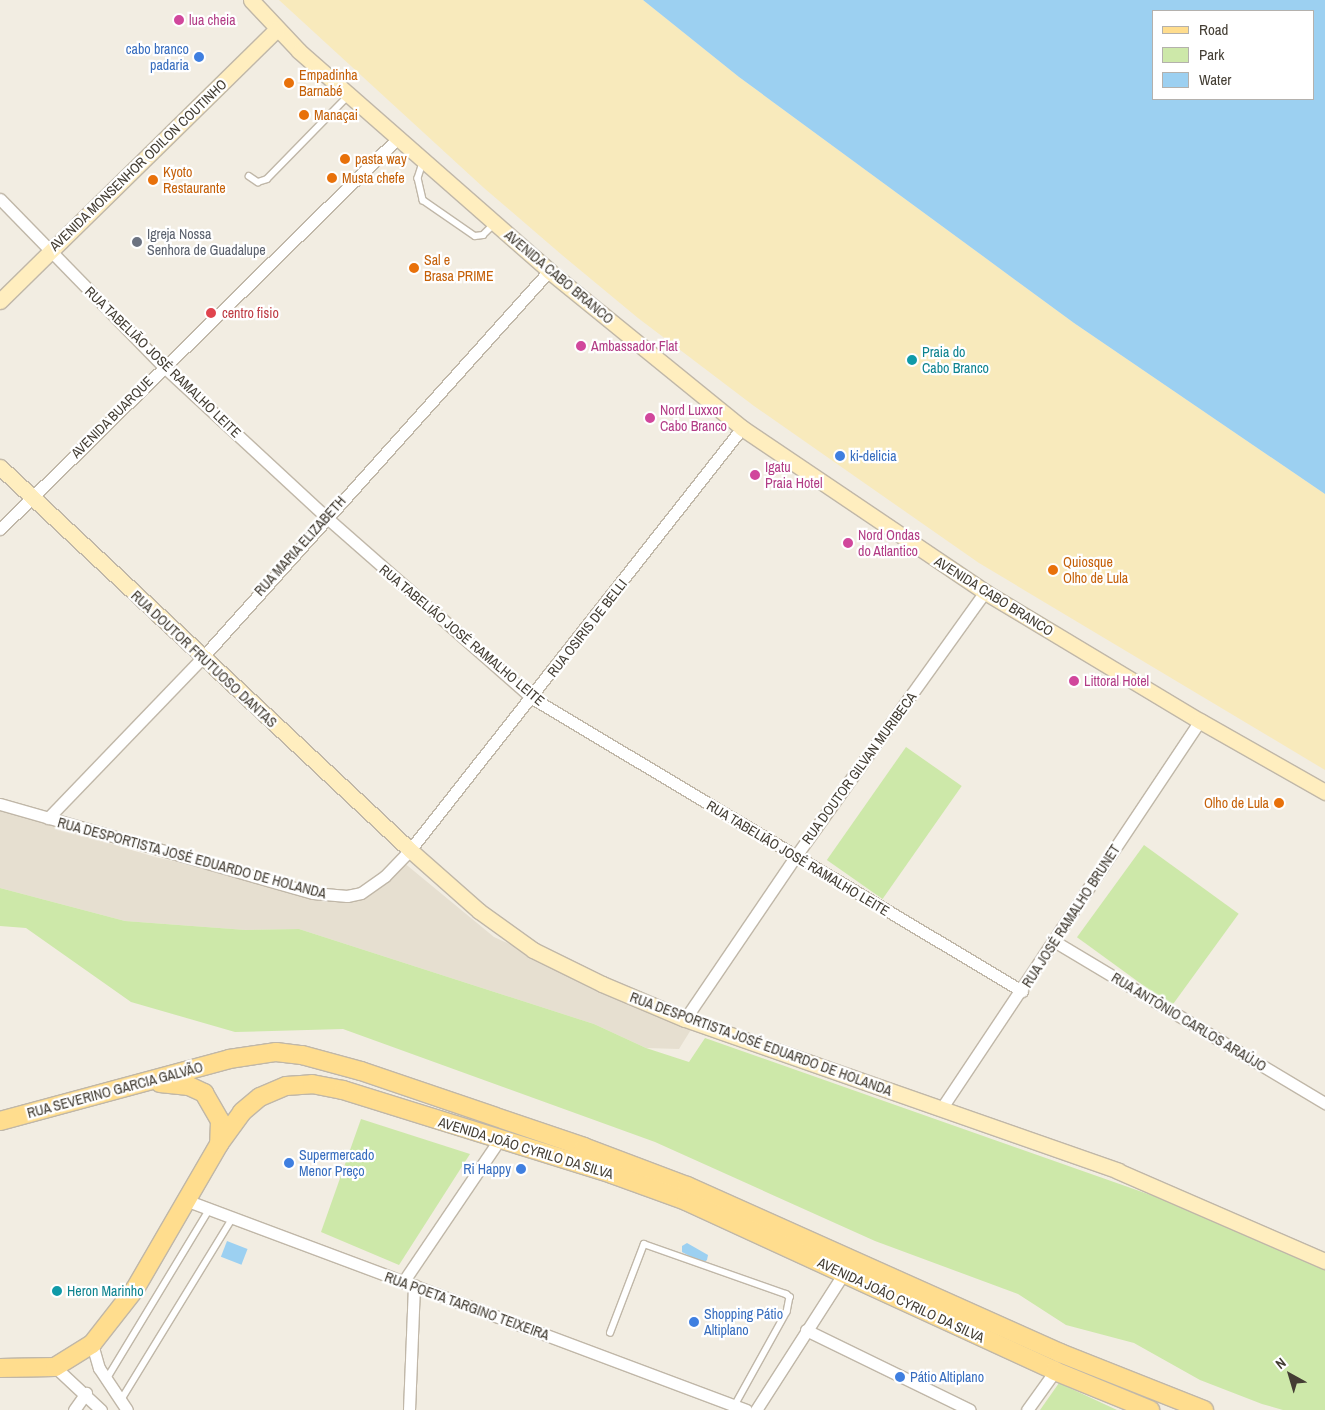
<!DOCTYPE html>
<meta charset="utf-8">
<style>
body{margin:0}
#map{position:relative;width:1325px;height:1410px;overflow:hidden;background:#f2ede2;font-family:"Archivo Narrow",sans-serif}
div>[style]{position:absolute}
.residential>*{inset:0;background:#e6dfd0}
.green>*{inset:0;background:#cde8a9;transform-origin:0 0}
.sand>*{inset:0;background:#f8eabc}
.water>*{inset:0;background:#9cd0f1;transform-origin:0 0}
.roads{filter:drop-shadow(1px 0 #c0b7a8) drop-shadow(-1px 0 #c0b7a8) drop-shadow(0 1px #c0b7a8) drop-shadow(0 -1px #c0b7a8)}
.service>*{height:5.5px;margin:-2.75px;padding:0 2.75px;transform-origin:2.75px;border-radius:2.75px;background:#fff}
.minor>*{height:11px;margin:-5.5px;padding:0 5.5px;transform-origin:5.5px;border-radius:5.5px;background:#fff}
.secondary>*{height:15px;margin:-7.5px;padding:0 7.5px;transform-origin:7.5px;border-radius:7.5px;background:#ffeebf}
.primary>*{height:18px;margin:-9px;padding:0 9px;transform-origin:9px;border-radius:9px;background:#ffdd8e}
.dots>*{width:14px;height:14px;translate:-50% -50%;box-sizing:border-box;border:2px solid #fff;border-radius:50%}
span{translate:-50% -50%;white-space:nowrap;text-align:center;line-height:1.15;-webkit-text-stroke:4.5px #fff;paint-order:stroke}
.hotel-label{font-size:14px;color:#b23c85}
.left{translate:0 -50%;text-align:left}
.shop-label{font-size:14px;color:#366cbe}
.right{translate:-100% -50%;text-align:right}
.food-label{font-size:14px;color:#c56008}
.street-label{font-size:14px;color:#433d33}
.worship-label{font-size:14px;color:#5b616d}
.health-label{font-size:14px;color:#be3a42}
.culture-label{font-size:14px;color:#0d838f}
.legend{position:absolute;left:1152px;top:10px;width:162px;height:90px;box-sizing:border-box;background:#fff;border:1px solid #b4b1ad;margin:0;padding:6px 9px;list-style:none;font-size:15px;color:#433d33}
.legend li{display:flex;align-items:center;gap:10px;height:25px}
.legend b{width:25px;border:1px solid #b4b1ad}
.north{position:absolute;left:1265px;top:1350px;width:50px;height:50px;-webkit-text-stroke:4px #fff;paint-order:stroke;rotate:321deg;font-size:14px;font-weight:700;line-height:20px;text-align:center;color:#433d33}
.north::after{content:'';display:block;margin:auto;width:18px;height:22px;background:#433d33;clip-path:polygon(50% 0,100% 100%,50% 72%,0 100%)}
</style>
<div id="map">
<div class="residential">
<div style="clip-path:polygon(0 810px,155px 857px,347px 900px,403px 862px,494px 937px,692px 1028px,679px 1049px,646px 1048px,594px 1024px,299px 929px,246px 930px,125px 921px,0 888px)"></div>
</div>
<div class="green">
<div style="left:906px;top:747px;width:68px;height:138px;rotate:35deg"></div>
<div style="left:1144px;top:845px;width:117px;height:114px;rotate:36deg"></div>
<div style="clip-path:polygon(0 888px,125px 921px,246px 930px,299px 929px,594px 1024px,646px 1048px,689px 1062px,705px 1038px,1250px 1230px,1325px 1261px,1325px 1410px,1283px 1410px,1262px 1404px,1200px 1380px,1134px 1343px,1066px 1325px,1018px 1294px,875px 1241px,655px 1142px,343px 1029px,235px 1032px,131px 1002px,26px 928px,0 926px)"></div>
<div style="clip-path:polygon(361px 1119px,470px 1154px,399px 1265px,321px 1232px)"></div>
<div style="clip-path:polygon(1059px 1383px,1117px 1410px,1040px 1410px)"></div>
</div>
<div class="sand">
<div style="clip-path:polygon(279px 0,643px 0,739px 77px,1074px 323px,1325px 494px,1325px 770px,979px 563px,754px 406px,638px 318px,562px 255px,484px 188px)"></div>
</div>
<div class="water">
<div style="clip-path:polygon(evenodd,643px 0,1325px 0,1325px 494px,1074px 323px,739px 77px,643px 0,1314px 11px,1314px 99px,1154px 99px,1154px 11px,1314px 11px)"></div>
<div style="left:227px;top:1241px;width:22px;height:17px;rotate:21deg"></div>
<div style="clip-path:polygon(687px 1243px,708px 1255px,707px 1260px,703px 1263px,682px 1252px,682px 1246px)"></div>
</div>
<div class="roads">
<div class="service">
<div style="left:423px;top:163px;width:16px;rotate:108deg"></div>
<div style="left:418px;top:178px;width:23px;rotate:77deg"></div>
<div style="left:423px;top:200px;width:63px;rotate:34.7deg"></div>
<div style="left:475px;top:236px;width:8px;rotate:-7deg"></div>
<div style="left:483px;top:235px;width:16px;rotate:-45deg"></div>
<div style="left:249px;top:176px;width:11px;rotate:34deg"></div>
<div style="left:258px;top:182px;width:9px;rotate:-18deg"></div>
<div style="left:267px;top:179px;width:116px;rotate:-45.7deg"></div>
<div style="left:610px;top:1333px;width:95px;rotate:-69.1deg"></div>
<div style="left:644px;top:1244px;width:151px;rotate:19.4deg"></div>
<div style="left:786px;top:1294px;width:5px;rotate:37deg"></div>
<div style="left:790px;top:1297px;width:15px;rotate:101deg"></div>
<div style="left:787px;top:1312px;width:107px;rotate:119deg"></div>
<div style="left:106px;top:1380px;width:199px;rotate:-58.8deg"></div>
<div style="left:121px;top:1400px;width:212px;rotate:-58.5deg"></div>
</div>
<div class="minor">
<div style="left:0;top:199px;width:233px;rotate:45.7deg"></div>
<div style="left:163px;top:366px;width:222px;rotate:42.8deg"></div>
<div style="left:326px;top:517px;width:274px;rotate:41.3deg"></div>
<div style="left:532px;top:698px;width:571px;rotate:30.88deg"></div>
<div style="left:0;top:529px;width:558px;rotate:-44.49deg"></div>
<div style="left:0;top:804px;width:325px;rotate:15.9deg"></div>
<div style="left:313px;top:893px;width:34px;rotate:5deg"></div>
<div style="left:347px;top:896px;width:14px;rotate:-12deg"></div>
<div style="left:361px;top:893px;width:29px;rotate:-35deg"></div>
<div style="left:385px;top:876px;width:36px;rotate:-46deg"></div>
<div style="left:410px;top:850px;width:537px;rotate:-51.81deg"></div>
<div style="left:48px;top:818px;width:222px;rotate:-46.1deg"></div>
<div style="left:202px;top:658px;width:520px;rotate:-48.12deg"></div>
<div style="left:1054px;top:941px;width:316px;rotate:30.9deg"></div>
<div style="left:685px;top:1019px;width:196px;rotate:-55.8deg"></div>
<div style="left:795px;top:857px;width:326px;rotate:-54.4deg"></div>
<div style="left:941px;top:1109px;width:467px;rotate:-56.3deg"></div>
<div style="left:188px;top:1201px;width:596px;rotate:20.53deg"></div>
<div style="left:403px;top:1282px;width:173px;rotate:-55.9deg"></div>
<div style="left:806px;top:1330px;width:182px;rotate:26deg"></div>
<div style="left:92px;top:1344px;width:25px;rotate:74deg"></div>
<div style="left:99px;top:1368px;width:50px;rotate:56.3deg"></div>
<div style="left:55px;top:1367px;width:63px;rotate:43.1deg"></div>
<div style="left:74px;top:1410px;width:21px;rotate:-55deg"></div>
<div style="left:409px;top:1410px;width:125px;rotate:-87.7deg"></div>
<div style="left:756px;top:1410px;width:163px;rotate:-57.3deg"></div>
<div style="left:1027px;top:1410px;width:48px;rotate:-54.3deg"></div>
</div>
<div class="secondary">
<div style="left:251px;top:0;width:70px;rotate:46.7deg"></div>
<div style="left:299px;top:51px;width:333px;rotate:41.3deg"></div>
<div style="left:549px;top:271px;width:249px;rotate:39.1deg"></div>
<div style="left:742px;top:428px;width:293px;rotate:34deg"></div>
<div style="left:985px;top:592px;width:251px;rotate:31deg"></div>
<div style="left:1200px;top:721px;width:144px;rotate:29.6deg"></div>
<div style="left:0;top:301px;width:388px;rotate:-44.5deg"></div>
<div style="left:0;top:467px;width:561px;rotate:43.05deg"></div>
<div style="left:410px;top:850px;width:92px;rotate:41.5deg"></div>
<div style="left:479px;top:911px;width:67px;rotate:35.8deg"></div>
<div style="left:533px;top:950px;width:77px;rotate:26.2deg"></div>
<div style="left:602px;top:984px;width:90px;rotate:22.9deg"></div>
<div style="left:685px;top:1019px;width:459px;rotate:19.3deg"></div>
<div style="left:1118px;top:1171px;width:226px;rotate:23.5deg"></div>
</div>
<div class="primary">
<div style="left:160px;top:1083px;width:29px;rotate:6deg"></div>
<div style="left:189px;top:1086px;width:17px;rotate:25deg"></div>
<div style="left:204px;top:1093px;width:32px;rotate:60deg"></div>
<div style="left:220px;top:1121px;width:23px;rotate:92deg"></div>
<div style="left:0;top:1121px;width:237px;rotate:-15.1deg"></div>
<div style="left:229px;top:1059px;width:48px;rotate:-8.5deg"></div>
<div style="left:276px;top:1052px;width:26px;rotate:7deg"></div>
<div style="left:302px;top:1055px;width:61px;rotate:15.2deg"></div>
<div style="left:361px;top:1071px;width:236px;rotate:18.8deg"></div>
<div style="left:584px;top:1147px;width:110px;rotate:20.7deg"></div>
<div style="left:687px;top:1186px;width:409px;rotate:24.1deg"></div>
<div style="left:1060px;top:1353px;width:155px;rotate:21.6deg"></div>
<div style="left:0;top:1368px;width:55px;rotate:-1deg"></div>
<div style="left:55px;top:1367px;width:44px;rotate:-31.9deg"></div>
<div style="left:92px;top:1344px;width:70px;rotate:-52deg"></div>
<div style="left:135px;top:1289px;width:168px;rotate:-59.9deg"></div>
<div style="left:219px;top:1144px;width:39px;rotate:-54deg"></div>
<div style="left:242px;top:1112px;width:23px;rotate:-40deg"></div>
<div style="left:260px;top:1097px;width:28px;rotate:-23deg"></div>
<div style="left:286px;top:1086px;width:26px;rotate:-4deg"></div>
<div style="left:312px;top:1084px;width:32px;rotate:11deg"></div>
<div style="left:343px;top:1090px;width:282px;rotate:17.3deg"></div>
<div style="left:612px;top:1174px;width:79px;rotate:20deg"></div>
<div style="left:686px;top:1201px;width:406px;rotate:24.7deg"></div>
<div style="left:1055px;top:1371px;width:103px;rotate:22.3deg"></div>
</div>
</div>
<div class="dots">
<div style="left:179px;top:20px;background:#d1479c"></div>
<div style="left:199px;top:57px;background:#3f7fe0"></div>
<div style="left:289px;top:83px;background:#e8710a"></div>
<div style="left:304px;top:115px;background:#e8710a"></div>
<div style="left:345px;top:159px;background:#e8710a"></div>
<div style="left:332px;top:178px;background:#e8710a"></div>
<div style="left:153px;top:180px;background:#e8710a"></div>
<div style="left:137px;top:242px;background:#6b7280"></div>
<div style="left:414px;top:268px;background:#e8710a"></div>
<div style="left:211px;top:313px;background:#e0444e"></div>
<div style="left:581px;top:346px;background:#d1479c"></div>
<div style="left:912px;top:360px;background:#0f9aa8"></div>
<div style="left:650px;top:418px;background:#d1479c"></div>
<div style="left:840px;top:456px;background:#3f7fe0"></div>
<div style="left:755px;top:475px;background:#d1479c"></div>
<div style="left:848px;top:543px;background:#d1479c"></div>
<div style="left:1053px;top:570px;background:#e8710a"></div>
<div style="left:1074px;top:681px;background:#d1479c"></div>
<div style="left:1279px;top:803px;background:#e8710a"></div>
<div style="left:289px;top:1163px;background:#3f7fe0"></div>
<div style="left:521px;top:1169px;background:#3f7fe0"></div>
<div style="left:57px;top:1291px;background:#0f9aa8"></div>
<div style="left:694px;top:1322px;background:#3f7fe0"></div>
<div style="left:900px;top:1377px;background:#3f7fe0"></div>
</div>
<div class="hotel-label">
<span class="left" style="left:189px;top:20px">lua cheia</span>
<span class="left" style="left:591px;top:346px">Ambassador Flat</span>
<span class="left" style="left:660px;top:418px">Nord Luxxor<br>Cabo Branco</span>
<span class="left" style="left:765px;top:475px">Igatu<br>Praia Hotel</span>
<span class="left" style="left:858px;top:543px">Nord Ondas<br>do Atlantico</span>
<span class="left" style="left:1084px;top:681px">Littoral Hotel</span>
</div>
<div class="shop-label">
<span class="right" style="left:189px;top:57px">cabo branco<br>padaria</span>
<span class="left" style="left:850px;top:456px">ki-delicia</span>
<span class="left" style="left:299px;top:1163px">Supermercado<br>Menor Preço</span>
<span class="right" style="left:511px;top:1169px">Ri Happy</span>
<span class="left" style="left:704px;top:1322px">Shopping Pátio<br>Altiplano</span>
<span class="left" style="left:910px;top:1377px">Pátio Altiplano</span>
</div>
<div class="food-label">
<span class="left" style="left:299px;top:83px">Empadinha<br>Barnabé</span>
<span class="left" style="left:314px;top:115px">Manaçai</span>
<span class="left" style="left:355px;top:159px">pasta way</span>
<span class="left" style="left:163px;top:180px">Kyoto<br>Restaurante</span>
<span class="left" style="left:342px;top:178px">Musta chefe</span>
<span class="left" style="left:424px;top:268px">Sal e<br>Brasa PRIME</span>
<span class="left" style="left:1063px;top:570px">Quiosque<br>Olho de Lula</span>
<span class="right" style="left:1269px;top:803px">Olho de Lula</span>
</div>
<div class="street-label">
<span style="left:138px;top:165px;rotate:-44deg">AVENIDA MONSENHOR ODILON COUTINHO</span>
<span style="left:559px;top:277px;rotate:40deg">AVENIDA CABO BRANCO</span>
<span style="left:163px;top:362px;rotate:44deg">RUA TABELIÃO JOSÉ RAMALHO LEITE</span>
<span style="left:112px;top:417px;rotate:-45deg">AVENIDA BUARQUE</span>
<span style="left:300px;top:546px;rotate:-48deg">RUA MARIA ELIZABETH</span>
<span style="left:994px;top:596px;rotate:32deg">AVENIDA CABO BRANCO</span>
<span style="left:587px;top:628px;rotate:-52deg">RUA OSIRIS DE BELLI</span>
<span style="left:462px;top:635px;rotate:40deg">RUA TABELIÃO JOSÉ RAMALHO LEITE</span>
<span style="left:204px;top:659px;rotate:43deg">RUA DOUTOR FRUTUOSO DANTAS</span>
<span style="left:859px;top:768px;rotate:-54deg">RUA DOUTOR GILVAN MURIBECA</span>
<span style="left:192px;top:858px;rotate:15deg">RUA DESPORTISTA JOSÉ EDUARDO DE HOLANDA</span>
<span style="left:798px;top:858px;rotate:31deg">RUA TABELIÃO JOSÉ RAMALHO LEITE</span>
<span style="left:1071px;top:916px;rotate:-57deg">RUA JOSÉ RAMALHO BRUNET</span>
<span style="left:1189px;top:1022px;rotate:31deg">RUA ANTÔNIO CARLOS ARAÚJO</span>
<span style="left:761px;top:1044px;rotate:20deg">RUA DESPORTISTA JOSÉ EDUARDO DE HOLANDA</span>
<span style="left:115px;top:1090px;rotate:-15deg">RUA SEVERINO GARCIA GALVÃO</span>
<span style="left:526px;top:1148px;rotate:17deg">AVENIDA JOÃO CYRILO DA SILVA</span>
<span style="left:901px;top:1300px;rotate:25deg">AVENIDA JOÃO CYRILO DA SILVA</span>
<span style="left:467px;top:1306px;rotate:20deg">RUA POETA TARGINO TEIXEIRA</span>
</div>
<div class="worship-label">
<span class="left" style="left:147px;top:242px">Igreja Nossa<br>Senhora de Guadalupe</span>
</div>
<div class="health-label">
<span class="left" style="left:222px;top:313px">centro fisio</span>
</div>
<div class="culture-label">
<span class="left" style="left:922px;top:360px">Praia do<br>Cabo Branco</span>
<span class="left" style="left:67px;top:1291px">Heron Marinho</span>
</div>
<ul class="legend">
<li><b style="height:6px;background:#ffdd8e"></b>Road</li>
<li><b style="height:14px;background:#cde8a9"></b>Park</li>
<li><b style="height:14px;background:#9cd0f1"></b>Water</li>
</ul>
<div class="north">N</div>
</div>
